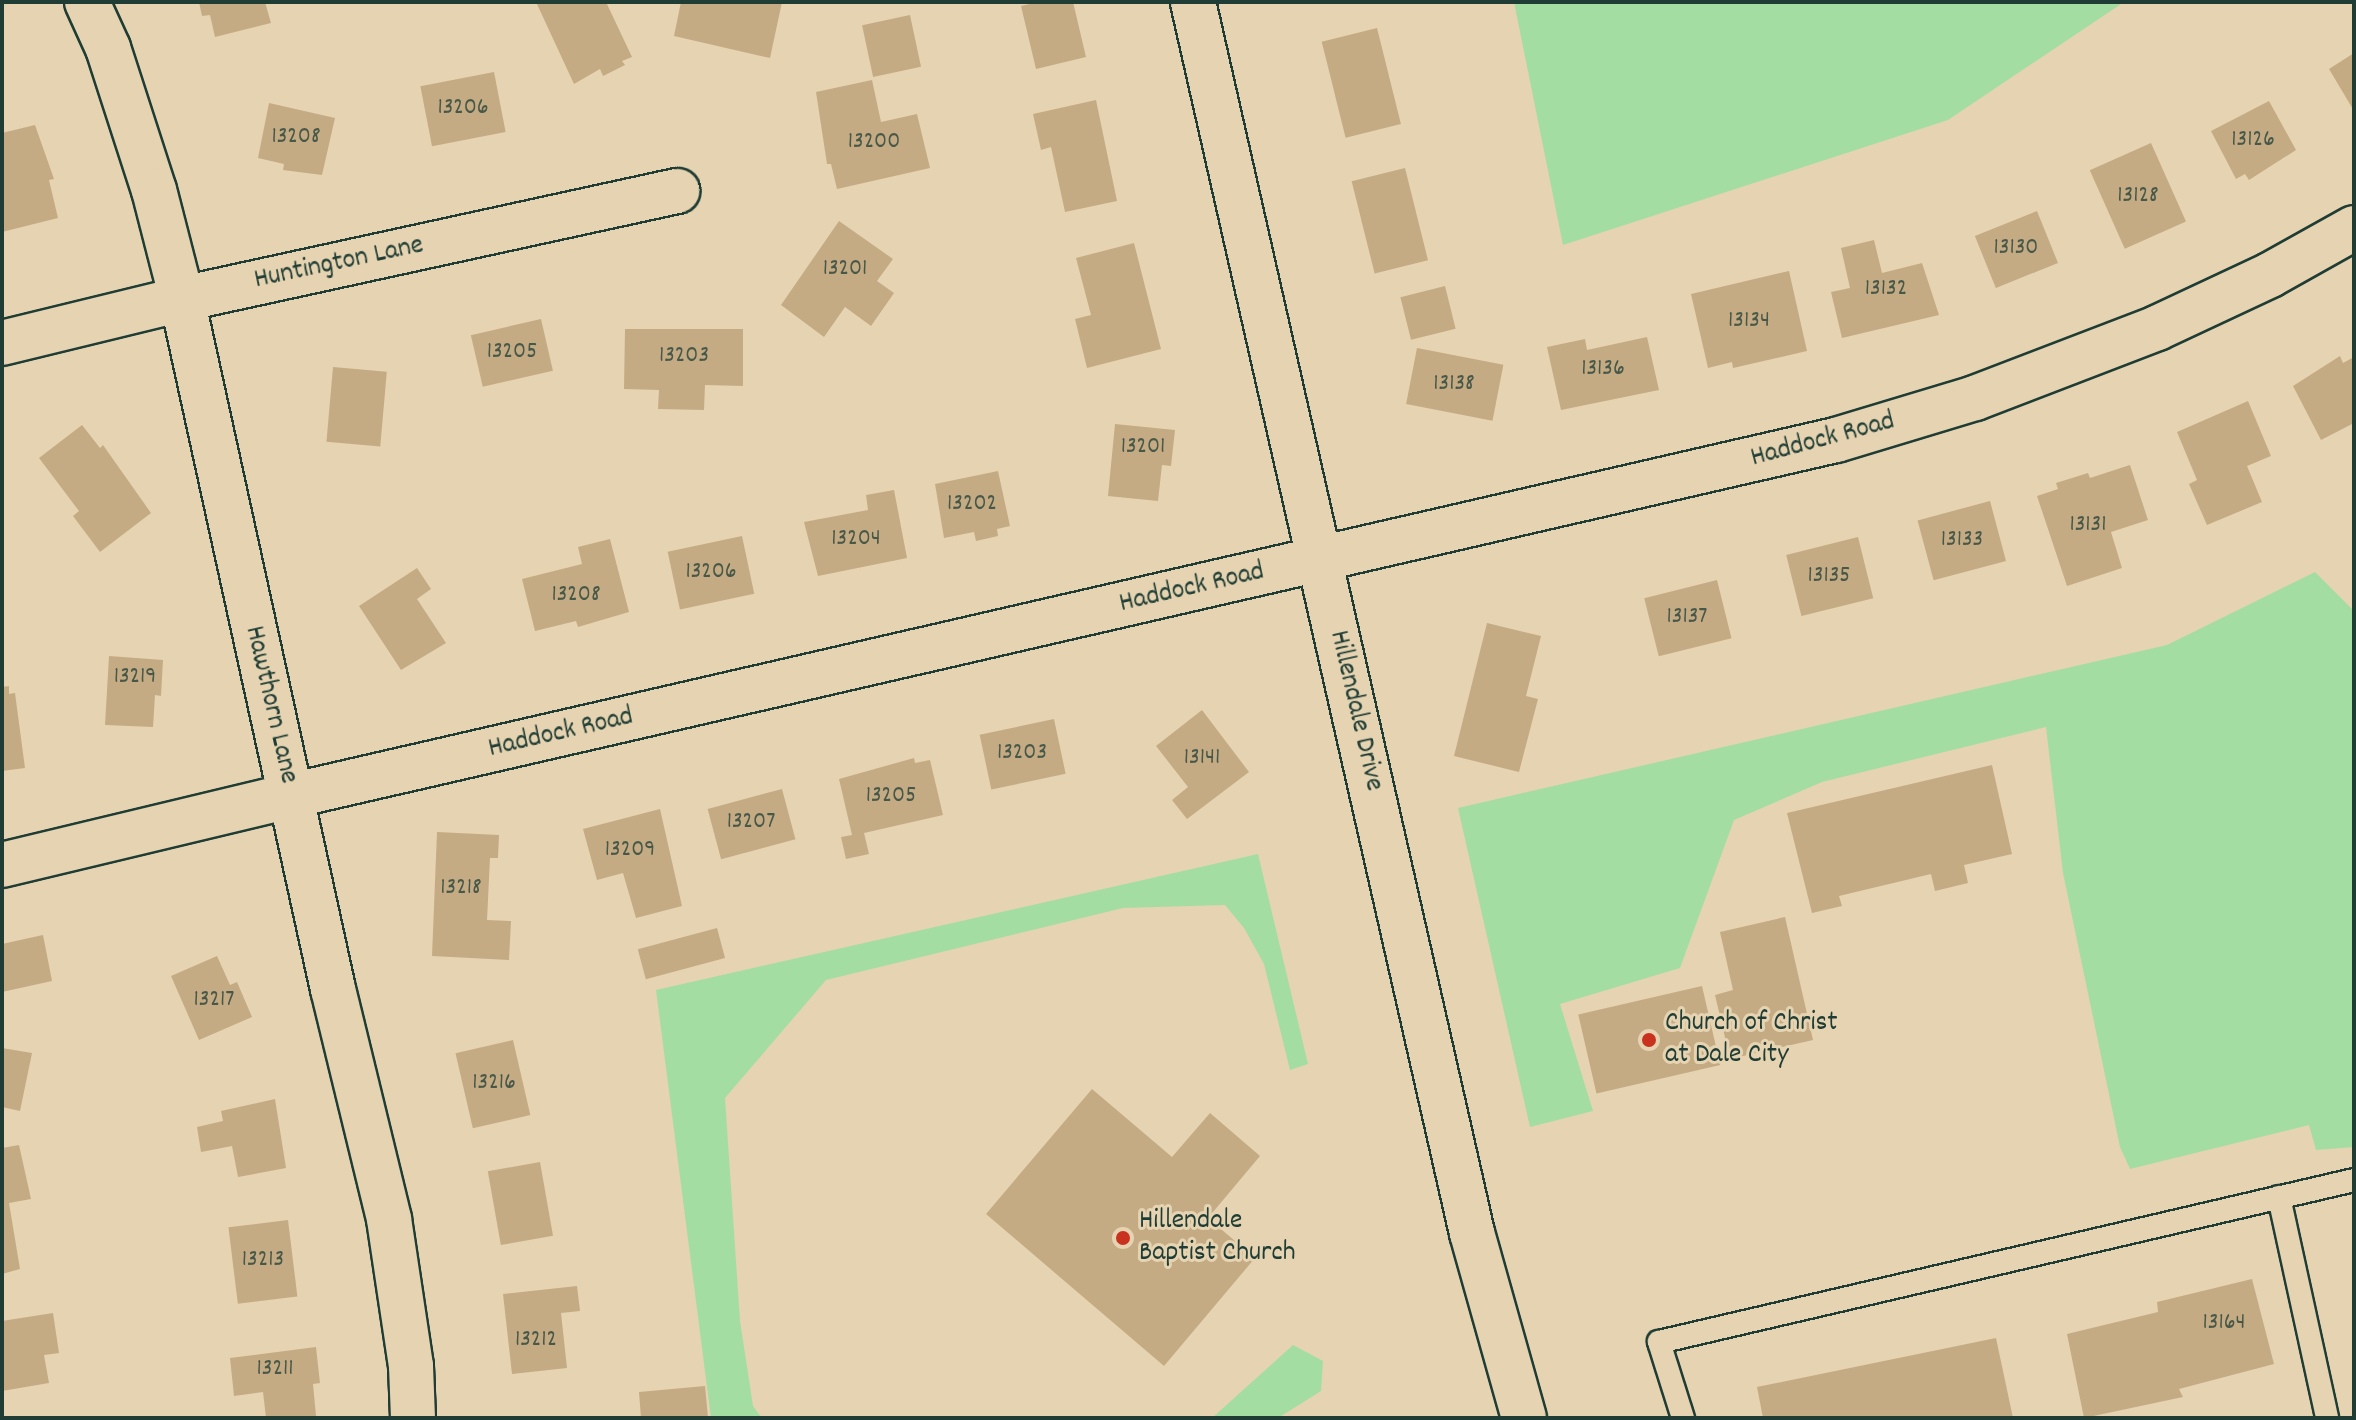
<!DOCTYPE html>
<style>
body{margin:0}
#map{position:relative;width:2356px;height:1420px;overflow:hidden;background:#e6d3b1;font-family:Dekko,sans-serif}
div>[style]{position:absolute}
.green>*{inset:0;background:#a4dda2}
.building>*{inset:0;background:#c4ab84;transform-origin:0 0}
.roads{filter:drop-shadow(2px 0 #1f3d34) drop-shadow(-2px 0 #1f3d34) drop-shadow(0 2px #1f3d34) drop-shadow(0 -2px #1f3d34)}
.lane>*{height:22px;margin:-11px;padding:0 11px;transform-origin:11px;border-radius:11px;background:#e6d3b1}
.street>*{height:44px;margin:-22px;padding:0 22px;transform-origin:22px;border-radius:22px;background:#e6d3b1}
.secondary>*{height:44px;margin:-22px;padding:0 22px;transform-origin:22px;border-radius:22px;background:#e6d3b1}
.dots>*{width:22px;height:22px;translate:-50% -50%;box-sizing:border-box;border:4px solid #e6d3b1;border-radius:50%}
span{translate:-50% -50%;white-space:nowrap;text-align:center;line-height:1.15;-webkit-text-stroke:6px #e6d3b1;paint-order:stroke}
.number-label{font-size:24px;color:#485848}
.number-label span{-webkit-text-stroke-width:0}
.street-label{font-size:28px;color:#1f3d34}
.poi-label{font-size:28px;color:#1f3d34}
.left{translate:0 -50%;text-align:left}
.frame{position:absolute;inset:0;border:4px solid #1f3d34;pointer-events:none}
</style>
<div id="map">
<div class="green">
<div style="clip-path:polygon(1514px 2px,2124px 2px,1948px 120px,1563px 245px)"></div>
<div style="clip-path:polygon(2315px 572px,2354px 611px,2354px 1147px,2316px 1150px,2309px 1125px,2130px 1169px,2120px 1147px,2063px 873px,2046px 727px,1822px 782px,1734px 820px,1680px 968px,1560px 1004px,1593px 1111px,1530px 1127px,1458px 808px,2167px 645px)"></div>
<div style="clip-path:polygon(1258px 854px,1308px 1064px,1290px 1070px,1264px 964px,1244px 928px,1225px 905px,1123px 908px,826px 980px,725px 1098px,740px 1321px,753px 1406px,762px 1418px,711px 1418px,656px 990px)"></div>
<div style="clip-path:polygon(1293px 1345px,1323px 1361px,1321px 1391px,1278px 1418px,1212px 1418px)"></div>
</div>
<div class="building">
<div style="clip-path:polygon(199px 2px,265px 2px,271px 23px,215px 37px,210px 15px,202px 16px)"></div>
<div style="clip-path:polygon(536px 2px,606px 2px,632px 57px,622px 61px,625px 65px,603px 76px,600px 69px,574px 84px)"></div>
<div style="clip-path:polygon(681px 2px,782px 2px,770px 58px,674px 36px)"></div>
<div style="clip-path:polygon(1038px 2px,1073px 2px,1086px 57px,1036px 69px,1021px 6px)"></div>
<div style="left:910px;top:15px;width:53px;height:49px;rotate:78deg"></div>
<div style="left:1377px;top:28px;width:99px;height:57px;rotate:76deg"></div>
<div style="clip-path:polygon(2354px 53px,2354px 111px,2329px 69px)"></div>
<div style="left:494px;top:72px;width:61px;height:75px;rotate:79deg"></div>
<div style="clip-path:polygon(872px 80px,881px 122px,917px 114px,930px 168px,837px 189px,831px 164px,827px 164px,816px 92px)"></div>
<div style="clip-path:polygon(1096px 100px,1117px 201px,1065px 212px,1051px 147px,1041px 150px,1033px 114px)"></div>
<div style="clip-path:polygon(2269px 101px,2296px 150px,2249px 180px,2245px 174px,2236px 179px,2211px 131px)"></div>
<div style="clip-path:polygon(269px 103px,335px 118px,322px 175px,283px 170px,284px 164px,258px 158px)"></div>
<div style="clip-path:polygon(35px 125px,54px 179px,49px 180px,58px 218px,2px 232px,2px 133px)"></div>
<div style="left:2151px;top:143px;width:86px;height:67px;rotate:66deg"></div>
<div style="left:1405px;top:168px;width:95px;height:55px;rotate:76deg"></div>
<div style="left:2037px;top:211px;width:56px;height:67px;rotate:68deg"></div>
<div style="clip-path:polygon(839px 221px,893px 259px,877px 281px,894px 293px,871px 326px,845px 307px,824px 337px,781px 305px)"></div>
<div style="clip-path:polygon(1874px 240px,1882px 273px,1922px 263px,1939px 315px,1842px 338px,1831px 292px,1850px 288px,1841px 248px)"></div>
<div style="clip-path:polygon(1134px 243px,1161px 349px,1087px 368px,1075px 319px,1091px 315px,1076px 258px)"></div>
<div style="clip-path:polygon(1789px 271px,1807px 351px,1733px 368px,1732px 362px,1708px 368px,1691px 294px)"></div>
<div style="left:1445px;top:286px;width:44px;height:46px;rotate:76deg"></div>
<div style="left:541px;top:319px;width:53px;height:72px;rotate:77deg"></div>
<div style="clip-path:polygon(625px 329px,743px 329px,743px 386px,705px 385px,704px 410px,658px 409px,659px 390px,624px 389px)"></div>
<div style="clip-path:polygon(1647px 337px,1659px 390px,1561px 410px,1547px 347px,1585px 339px,1587px 350px)"></div>
<div style="left:1417px;top:348px;width:88px;height:57px;rotate:11deg"></div>
<div style="clip-path:polygon(2340px 356px,2343px 363px,2354px 357px,2354px 423px,2321px 440px,2293px 386px)"></div>
<div style="left:333px;top:367px;width:54px;height:75px;rotate:5deg"></div>
<div style="clip-path:polygon(2248px 401px,2271px 456px,2247px 466px,2262px 502px,2207px 525px,2189px 484px,2197px 480px,2177px 432px)"></div>
<div style="clip-path:polygon(1115px 424px,1175px 430px,1171px 466px,1162px 465px,1158px 501px,1108px 496px)"></div>
<div style="clip-path:polygon(82px 425px,100px 448px,103px 445px,151px 513px,100px 552px,73px 516px,79px 511px,39px 458px)"></div>
<div style="clip-path:polygon(2130px 465px,2148px 520px,2111px 532px,2122px 568px,2067px 586px,2037px 496px,2058px 489px,2056px 483px,2088px 473px,2090px 478px)"></div>
<div style="clip-path:polygon(998px 471px,1010px 526px,997px 529px,998px 536px,976px 541px,974px 532px,944px 538px,935px 484px)"></div>
<div style="clip-path:polygon(894px 490px,907px 558px,818px 576px,804px 522px,868px 510px,866px 495px)"></div>
<div style="left:1990px;top:501px;width:62px;height:75px;rotate:75deg"></div>
<div style="left:742px;top:536px;width:59px;height:76px;rotate:78deg"></div>
<div style="left:1858px;top:537px;width:63px;height:74px;rotate:76deg"></div>
<div style="clip-path:polygon(610px 539px,629px 612px,578px 627px,576px 621px,535px 631px,522px 579px,582px 564px,578px 547px)"></div>
<div style="clip-path:polygon(417px 568px,431px 589px,417px 599px,446px 643px,401px 670px,359px 606px)"></div>
<div style="left:1717px;top:580px;width:60px;height:75px;rotate:76deg"></div>
<div style="clip-path:polygon(1487px 623px,1541px 636px,1526px 696px,1538px 699px,1519px 772px,1454px 756px)"></div>
<div style="clip-path:polygon(109px 656px,163px 660px,161px 696px,155px 695px,153px 727px,105px 725px)"></div>
<div style="clip-path:polygon(9px 686px,9px 694px,15px 693px,25px 768px,2px 771px,2px 687px)"></div>
<div style="clip-path:polygon(1202px 710px,1249px 772px,1187px 819px,1172px 800px,1188px 787px,1156px 746px)"></div>
<div style="left:1054px;top:719px;width:56px;height:76px;rotate:78deg"></div>
<div style="clip-path:polygon(914px 758px,915px 763px,930px 760px,943px 815px,864px 833px,869px 854px,846px 859px,841px 837px,852px 835px,839px 779px)"></div>
<div style="clip-path:polygon(1992px 765px,2012px 854px,1964px 865px,1968px 883px,1935px 891px,1931px 874px,1839px 896px,1842px 906px,1812px 913px,1787px 813px)"></div>
<div style="left:782px;top:789px;width:52px;height:77px;rotate:75deg"></div>
<div style="clip-path:polygon(660px 809px,682px 906px,636px 918px,623px 873px,597px 880px,583px 829px)"></div>
<div style="clip-path:polygon(437px 832px,499px 835px,498px 858px,490px 858px,487px 920px,511px 921px,509px 960px,432px 956px)"></div>
<div style="clip-path:polygon(1785px 917px,1813px 1040px,1730px 1059px,1715px 995px,1733px 990px,1720px 932px)"></div>
<div style="left:717px;top:928px;width:31px;height:82px;rotate:75deg"></div>
<div style="clip-path:polygon(43px 935px,52px 981px,2px 992px,2px 944px)"></div>
<div style="clip-path:polygon(217px 956px,230px 985px,237px 982px,252px 1017px,199px 1040px,171px 976px)"></div>
<div style="left:1702px;top:986px;width:81px;height:127px;rotate:77deg"></div>
<div style="left:513px;top:1040px;width:77px;height:59px;rotate:77deg"></div>
<div style="clip-path:polygon(2px 1048px,32px 1053px,20px 1111px,2px 1107px)"></div>
<div style="clip-path:polygon(1092px 1089px,1172px 1157px,1210px 1113px,1260px 1156px,1208px 1218px,1255px 1258px,1164px 1366px,986px 1214px)"></div>
<div style="clip-path:polygon(275px 1099px,286px 1168px,238px 1177px,232px 1146px,201px 1152px,197px 1127px,223px 1121px,221px 1111px)"></div>
<div style="clip-path:polygon(19px 1145px,31px 1199px,9px 1203px,20px 1269px,2px 1274px,2px 1148px)"></div>
<div style="left:540px;top:1162px;width:75px;height:53px;rotate:80deg"></div>
<div style="left:288px;top:1220px;width:77px;height:60px;rotate:83deg"></div>
<div style="clip-path:polygon(2252px 1279px,2274px 1364px,2179px 1389px,2183px 1397px,2084px 1418px,2067px 1334px,2158px 1312px,2157px 1302px)"></div>
<div style="clip-path:polygon(577px 1286px,580px 1311px,561px 1313px,567px 1368px,512px 1374px,503px 1294px)"></div>
<div style="clip-path:polygon(53px 1313px,59px 1353px,44px 1355px,49px 1383px,2px 1391px,2px 1321px)"></div>
<div style="clip-path:polygon(1996px 1338px,2013px 1418px,1763px 1418px,1757px 1387px)"></div>
<div style="clip-path:polygon(316px 1347px,320px 1383px,313px 1384px,316px 1416px,266px 1418px,263px 1392px,234px 1396px,230px 1358px)"></div>
<div style="clip-path:polygon(705px 1386px,708px 1418px,641px 1418px,639px 1392px)"></div>
</div>
<div class="roads">
<div class="lane">
<div style="left:2279px;top:1197px;width:226px;rotate:77.7deg"></div>
<div style="left:1683px;top:1418px;width:80px;rotate:-107.5deg"></div>
<div style="left:1659px;top:1342px;width:714px;rotate:-13.12deg"></div>
</div>
<div class="street">
<div style="left:87px;top:2px;width:51px;rotate:65.5deg"></div>
<div style="left:108px;top:48px;width:149px;rotate:72.1deg"></div>
<div style="left:154px;top:190px;width:113px;rotate:75.6deg"></div>
<div style="left:182px;top:299px;width:706px;rotate:77.66deg"></div>
<div style="left:333px;top:989px;width:237px;rotate:76.3deg"></div>
<div style="left:389px;top:1219px;width:149px;rotate:81.5deg"></div>
<div style="left:411px;top:1366px;width:52px;rotate:87.8deg"></div>
<div style="left:2px;top:343px;width:185px;rotate:-13.7deg"></div>
<div style="left:182px;top:299px;width:507px;rotate:-12.31deg"></div>
<div style="left:2px;top:865px;width:296px;rotate:-13.5deg"></div>
<div style="left:290px;top:796px;width:1586px;rotate:-12.97deg"></div>
<div style="left:1836px;top:440px;width:145px;rotate:-16.8deg"></div>
<div style="left:1975px;top:398px;width:195px;rotate:-21deg"></div>
<div style="left:2157px;top:328px;width:125px;rotate:-25.1deg"></div>
<div style="left:2270px;top:275px;width:96px;rotate:-29.2deg"></div>
</div>
<div class="secondary">
<div style="left:1193px;top:2px;width:1262px;rotate:77.23deg"></div>
<div style="left:1472px;top:1233px;width:192px;rotate:74.3deg"></div>
</div>
</div>
<div class="dots">
<div style="left:1649px;top:1040px;background:#c8321e"></div>
<div style="left:1123px;top:1238px;background:#c8321e"></div>
</div>
<div class="number-label">
<span style="left:463px;top:109px">13206</span>
<span style="left:296px;top:138px">13208</span>
<span style="left:2253px;top:141px">13126</span>
<span style="left:874px;top:143px">13200</span>
<span style="left:2138px;top:197px">13128</span>
<span style="left:2016px;top:249px">13130</span>
<span style="left:845px;top:270px">13201</span>
<span style="left:1886px;top:290px">13132</span>
<span style="left:1749px;top:322px">13134</span>
<span style="left:512px;top:353px">13205</span>
<span style="left:684px;top:357px">13203</span>
<span style="left:1603px;top:370px">13136</span>
<span style="left:1454px;top:385px">13138</span>
<span style="left:1143px;top:448px">13201</span>
<span style="left:972px;top:505px">13202</span>
<span style="left:2088px;top:526px">13131</span>
<span style="left:856px;top:540px">13204</span>
<span style="left:1962px;top:541px">13133</span>
<span style="left:711px;top:573px">13206</span>
<span style="left:1829px;top:577px">13135</span>
<span style="left:576px;top:596px">13208</span>
<span style="left:1687px;top:618px">13137</span>
<span style="left:135px;top:678px">13219</span>
<span style="left:1022px;top:754px">13203</span>
<span style="left:1202px;top:759px">13141</span>
<span style="left:891px;top:797px">13205</span>
<span style="left:751px;top:823px">13207</span>
<span style="left:630px;top:851px">13209</span>
<span style="left:461px;top:889px">13218</span>
<span style="left:214px;top:1001px">13217</span>
<span style="left:494px;top:1084px">13216</span>
<span style="left:263px;top:1261px">13213</span>
<span style="left:2224px;top:1324px">13164</span>
<span style="left:536px;top:1341px">13212</span>
<span style="left:275px;top:1370px">13211</span>
</div>
<div class="street-label">
<span style="left:339px;top:264px;rotate:-12deg">Huntington Lane</span>
<span style="left:1823px;top:441px;rotate:-15deg">Haddock Road</span>
<span style="left:1192px;top:589px;rotate:-13deg">Haddock Road</span>
<span style="left:270px;top:705px;rotate:77deg">Hawthorn Lane</span>
<span style="left:1355px;top:711px;rotate:77deg">Hillendale Drive</span>
<span style="left:561px;top:734px;rotate:-13deg">Haddock Road</span>
</div>
<div class="poi-label">
<span class="left" style="left:1665px;top:1040px">Church of Christ<br>at Dale City</span>
<span class="left" style="left:1139px;top:1238px">Hillendale<br>Baptist Church</span>
</div>
<div class="frame"></div>
</div>
